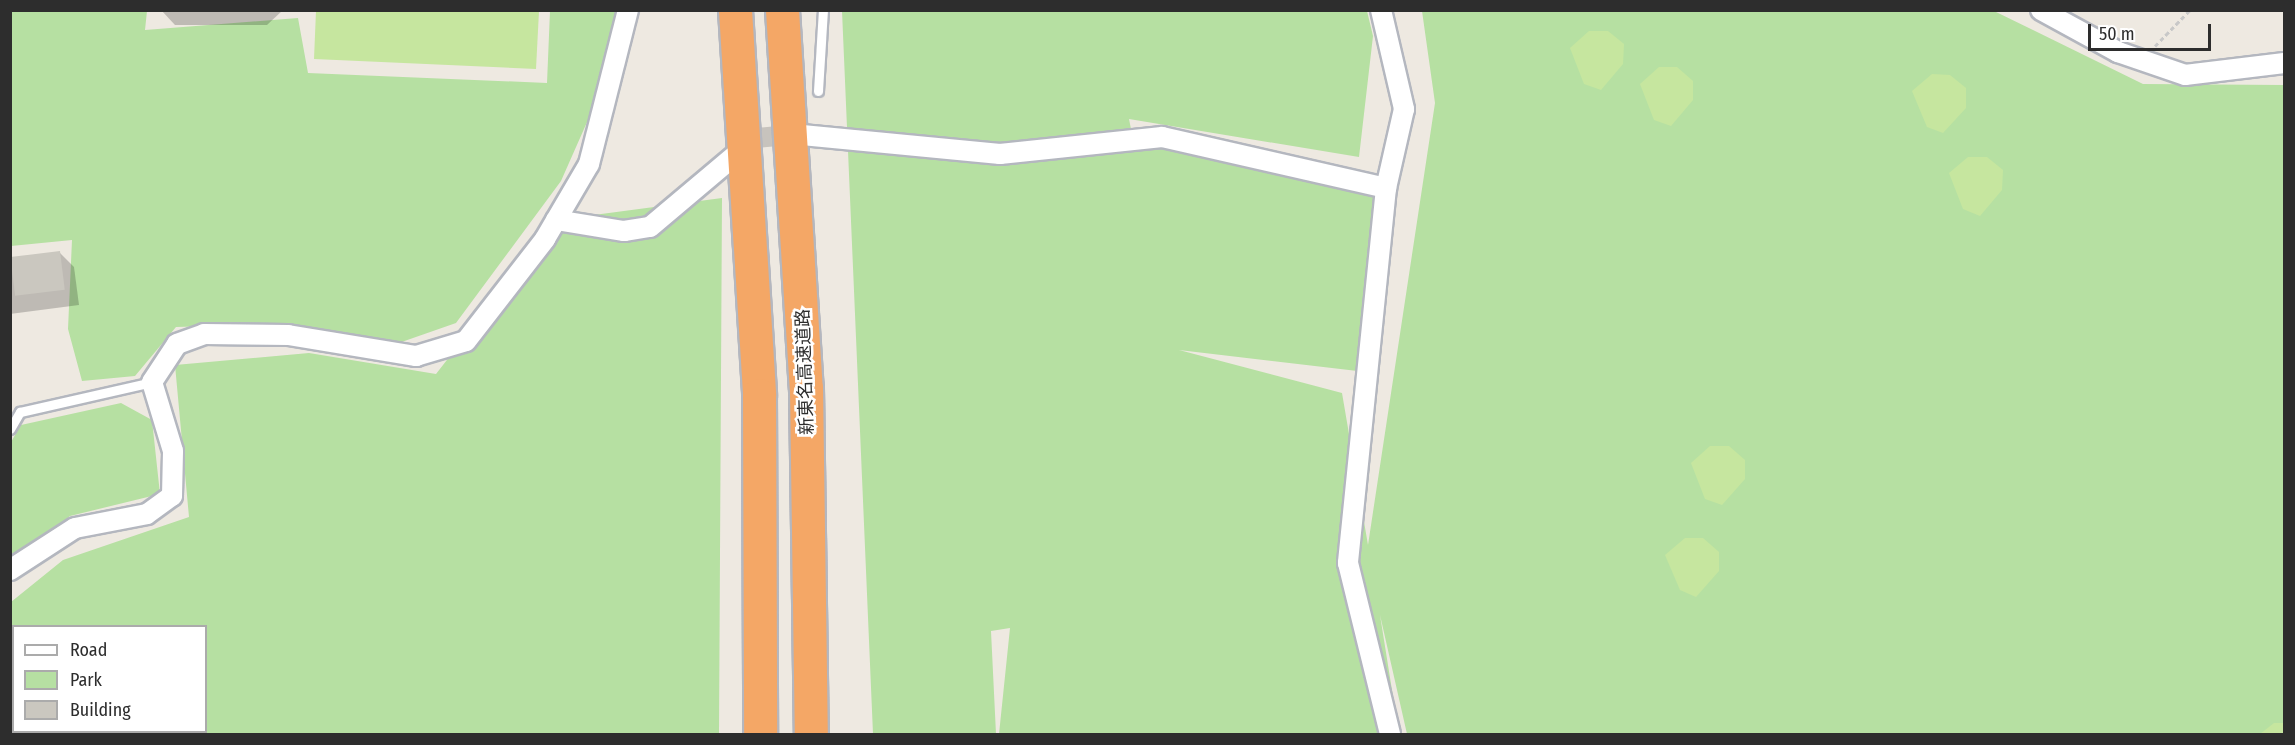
<!DOCTYPE html>
<meta charset="utf-8">
<style>
body{margin:0}
#map{position:relative;width:2295px;height:745px;overflow:hidden;background:#eee9e1;font-family:"Fira Sans Condensed","Noto Sans JP",sans-serif}
div>[style]{position:absolute}
.green>*{inset:0;background:#b6e0a2}
.pitch>*{inset:0;background:#c6e69f}
.shadow>*{inset:0;background:#0003}
.building>*{inset:0;background:#cac7bf;transform-origin:0 0}
.street-tunnel>*{height:20px;margin-top:-10px;transform-origin:0;background:repeating-linear-gradient(90deg,#c7c3bd 0 20px,transparent 0 30px)}
.path>*{height:3px;margin-top:-1.5px;transform-origin:0;background:repeating-linear-gradient(90deg,#c8c8c8 0 4.5px,transparent 0 7.5px)}
.roads{filter:drop-shadow(2px 0 #b4b7bf) drop-shadow(-2px 0 #b4b7bf) drop-shadow(0 2px #b4b7bf) drop-shadow(0 -2px #b4b7bf)}
.lane>*{height:9px;margin:-4.5px;padding:0 4.5px;transform-origin:4.5px;border-radius:4.5px;background:#fff}
.street>*{height:20px;margin:-10px;padding:0 10px;transform-origin:10px;border-radius:10px;background:#fff}
.highway>*{height:33px;margin:-16.5px;padding:0 16.5px;transform-origin:16.5px;border-radius:16.5px;background:#f4a766}
span{translate:-50% -50%;white-space:nowrap;text-align:center;line-height:1.15;-webkit-text-stroke:5px #fff;paint-order:stroke}
.street-label{font-size:18px;color:#2d2d2d}
.frame{position:absolute;inset:0;border:12px solid #2d2d2d;pointer-events:none}
.legend{position:absolute;left:12px;top:625px;width:195px;height:108px;box-sizing:border-box;background:#fff;border:2px solid #ababab;margin:0;padding:8px 10px;list-style:none;font-size:18px;color:#2d2d2d}
.legend li{display:flex;align-items:center;gap:12px;height:30px}
.legend b{width:30px;border:2px solid #ababab}
.scale{position:absolute;left:2088px;top:24px;width:123px;height:27px;box-sizing:border-box;border:3px solid #2d2d2d;border-top:0;padding-left:8px;font-size:18px;line-height:21px;white-space:nowrap;color:#2d2d2d;-webkit-text-stroke:4px #fff;paint-order:stroke}
</style>
<div id="map">
<div class="green">
<div style="clip-path:polygon(10px 11px,147px 11px,145px 30px,298px 18px,308px 73px,547px 83px,550px 11px,623px 11px,626px 34px,561px 181px,456px 323px,393px 345px,287px 324px,176px 327px,135px 376px,82px 381px,68px 329px,72px 240px,11px 246px)"></div>
<div style="clip-path:polygon(842px 11px,1367px 11px,1373px 36px,1359px 157px,1129px 119px,1134px 144px,1386px 188px,1366px 372px,1179px 350px,1342px 393px,1368px 545px,1435px 103px,1422px 11px,1994px 11px,2143px 84px,2284px 85px,2284px 734px,1407px 734px,1380px 615px,1399px 734px,999px 734px,1010px 628px,991px 631px,996px 734px,873px 734px)"></div>
<div style="clip-path:polygon(evenodd,722px 198px,719px 734px,11px 734px,11px 602px,63px 560px,189px 517px,175px 365px,309px 353px,436px 374px,556px 220px,722px 198px,14px 626px,206px 626px,206px 732px,14px 732px,14px 626px)"></div>
<div style="clip-path:polygon(121px 403px,152px 420px,160px 494px,70px 516px,11px 561px,11px 442px,21px 425px)"></div>
</div>
<div class="pitch">
<div style="clip-path:polygon(316px 11px,539px 11px,536px 69px,314px 59px)"></div>
<div style="clip-path:polygon(1589px 31px,1608px 31px,1624px 44px,1623px 64px,1601px 90px,1584px 84px,1570px 48px)"></div>
<div style="clip-path:polygon(1659px 67px,1677px 67px,1693px 81px,1693px 100px,1671px 126px,1654px 120px,1640px 84px)"></div>
<div style="clip-path:polygon(1932px 74px,1950px 75px,1966px 88px,1966px 108px,1943px 133px,1927px 127px,1912px 91px)"></div>
<div style="clip-path:polygon(1968px 157px,1987px 157px,2003px 170px,2002px 190px,1980px 216px,1963px 209px,1949px 173px)"></div>
<div style="clip-path:polygon(1710px 446px,1729px 446px,1745px 460px,1745px 479px,1722px 505px,1705px 499px,1691px 463px)"></div>
<div style="clip-path:polygon(1685px 538px,1703px 538px,1719px 552px,1719px 571px,1696px 597px,1680px 590px,1665px 555px)"></div>
<div style="clip-path:polygon(2274px 723px,2284px 723px,2284px 734px,2260px 734px)"></div>
</div>
<div class="shadow">
<div style="clip-path:polygon(161px 10px,283px 10px,267px 25px,175px 25px)"></div>
<div style="clip-path:polygon(60px 253px,74px 267px,79px 305px,10px 314px,10px 259px)"></div>
</div>
<div class="building">
<div style="left:60px;top:251px;width:39px;height:50px;rotate:83deg"></div>
</div>
<div class="street-tunnel">
<div style="left:739px;top:153px;width:23px;rotate:-41deg"></div>
<div style="left:756px;top:138px;width:43px;rotate:-5.3deg"></div>
</div>
<div class="path">
<div style="left:2155px;top:46px;width:50px;rotate:-45.8deg"></div>
</div>
<div class="roads">
<div class="lane">
<div style="left:818px;top:91px;width:81px;rotate:-86.5deg"></div>
<div style="left:10px;top:429px;width:20px;rotate:-60deg"></div>
<div style="left:20px;top:412px;width:135px;rotate:-12.8deg"></div>
</div>
<div class="street">
<div style="left:1381px;top:10px;width:102px;rotate:76.9deg"></div>
<div style="left:1404px;top:109px;width:81px;rotate:102.8deg"></div>
<div style="left:1386px;top:188px;width:377px;rotate:95.8deg"></div>
<div style="left:1348px;top:563px;width:176px;rotate:76.2deg"></div>
<div style="left:2041px;top:10px;width:88px;rotate:28.6deg"></div>
<div style="left:2118px;top:52px;width:71px;rotate:18.9deg"></div>
<div style="left:2185px;top:75px;width:100px;rotate:-6.9deg"></div>
<div style="left:802px;top:135px;width:199px;rotate:5.5deg"></div>
<div style="left:1000px;top:154px;width:163px;rotate:-6deg"></div>
<div style="left:1162px;top:137px;width:230px;rotate:12.8deg"></div>
<div style="left:556px;top:220px;width:69px;rotate:9.2deg"></div>
<div style="left:624px;top:231px;width:26px;rotate:-9deg"></div>
<div style="left:650px;top:227px;width:115px;rotate:-40.1deg"></div>
<div style="left:10px;top:570px;width:77px;rotate:-32.9deg"></div>
<div style="left:75px;top:528px;width:73px;rotate:-11deg"></div>
<div style="left:147px;top:514px;width:31px;rotate:-36deg"></div>
<div style="left:172px;top:496px;width:45px;rotate:-88.7deg"></div>
<div style="left:173px;top:451px;width:72px;rotate:-106.9deg"></div>
<div style="left:152px;top:382px;width:45px;rotate:-56.7deg"></div>
<div style="left:177px;top:344px;width:29px;rotate:-20deg"></div>
<div style="left:204px;top:334px;width:84px;rotate:0.7deg"></div>
<div style="left:288px;top:335px;width:130px;rotate:9.3deg"></div>
<div style="left:416px;top:356px;width:52px;rotate:-16.7deg"></div>
<div style="left:466px;top:341px;width:129px;rotate:-52.2deg"></div>
<div style="left:545px;top:239px;width:87px;rotate:-59.6deg"></div>
<div style="left:589px;top:164px;width:159px;rotate:-75.8deg"></div>
</div>
<div class="highway">
<div style="left:735px;top:10px;width:386px;rotate:86.4deg"></div>
<div style="left:759px;top:395px;width:339px;rotate:89.8deg"></div>
<div style="left:782px;top:10px;width:379px;rotate:86.4deg"></div>
<div style="left:806px;top:388px;width:346px;rotate:89.2deg"></div>
</div>
</div>
<div class="street-label">
<span style="left:805px;top:372px;rotate:-92deg">新東名高速道路</span>
</div>
<div class="frame"></div>
<ul class="legend">
<li><b style="height:8px;background:#fff"></b>Road</li>
<li><b style="height:16px;background:#b6e0a2"></b>Park</li>
<li><b style="height:16px;background:#cac7bf"></b>Building</li>
</ul>
<div class="scale">50 m</div>
</div>
